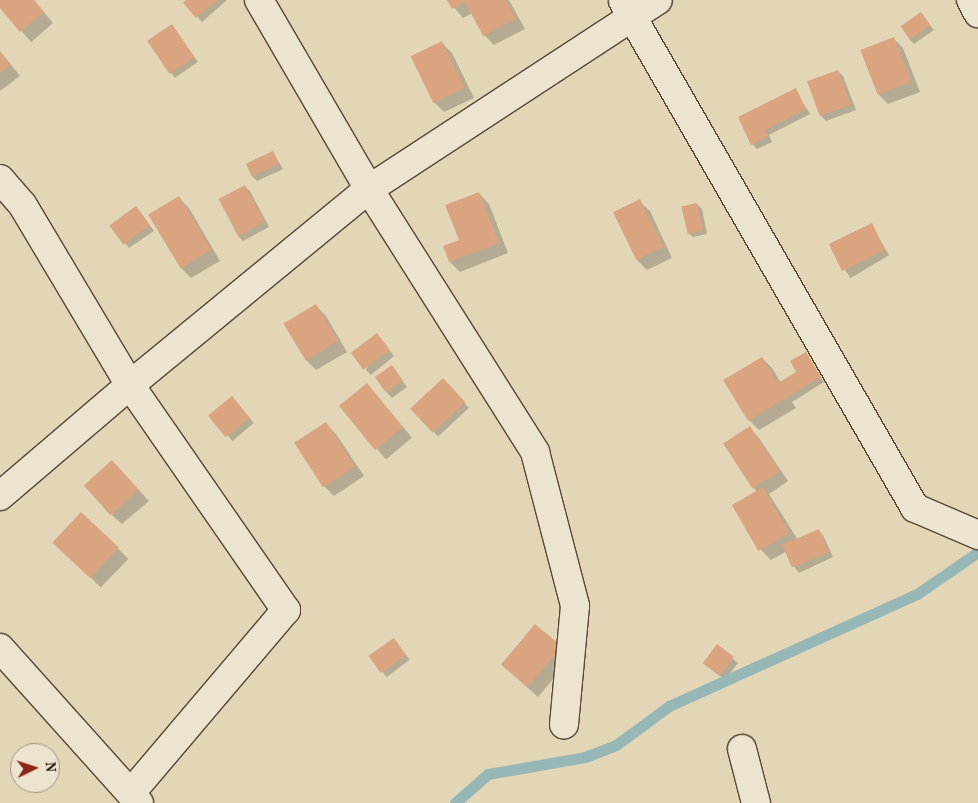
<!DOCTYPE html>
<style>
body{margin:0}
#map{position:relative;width:978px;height:803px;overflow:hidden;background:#e3d6b7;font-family:Vollkorn,serif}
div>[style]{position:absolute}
.shadow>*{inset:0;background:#0003;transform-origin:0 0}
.stream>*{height:11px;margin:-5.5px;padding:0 5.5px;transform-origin:5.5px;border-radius:5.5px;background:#97b7b6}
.building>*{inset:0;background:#daa480;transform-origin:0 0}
.roads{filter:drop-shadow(1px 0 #584738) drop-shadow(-1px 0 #584738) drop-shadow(0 1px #584738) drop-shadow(0 -1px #584738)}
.minor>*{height:28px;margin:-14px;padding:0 14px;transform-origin:14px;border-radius:14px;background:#ede4d0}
span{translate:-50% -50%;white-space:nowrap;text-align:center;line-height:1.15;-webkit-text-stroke:4px #ede4d0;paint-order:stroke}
.north{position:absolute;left:10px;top:743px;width:50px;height:50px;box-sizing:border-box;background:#ede4d0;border:1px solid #9f9282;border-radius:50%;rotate:86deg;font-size:14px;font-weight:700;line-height:20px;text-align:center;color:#29170e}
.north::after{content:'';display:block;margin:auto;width:18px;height:22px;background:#8f2418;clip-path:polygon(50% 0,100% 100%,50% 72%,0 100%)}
</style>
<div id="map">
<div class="shadow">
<div style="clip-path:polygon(0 0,34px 0,53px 23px,31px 42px,0 6px)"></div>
<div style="clip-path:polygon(187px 0,227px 0,202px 22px,184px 3px)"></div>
<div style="clip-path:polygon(448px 0,509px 0,525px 29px,494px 45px,484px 35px,472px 13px,463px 18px)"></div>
<div style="clip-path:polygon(921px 14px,934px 30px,914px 44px,909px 39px)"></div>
<div style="left:172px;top:25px;width:45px;height:28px;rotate:55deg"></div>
<div style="clip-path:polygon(893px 38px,903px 48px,920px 92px,888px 104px,878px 94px)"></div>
<div style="clip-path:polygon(442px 43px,452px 53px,474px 98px,444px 112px,434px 102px)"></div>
<div style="clip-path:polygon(0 51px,20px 76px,0 91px)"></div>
<div style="clip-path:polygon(838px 71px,843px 76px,856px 110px,826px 121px,821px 116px)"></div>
<div style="clip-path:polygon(795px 90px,810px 114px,769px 135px,772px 142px,757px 149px,752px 144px)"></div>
<div style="clip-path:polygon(273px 152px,283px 169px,257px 181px,252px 176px)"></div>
<div style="clip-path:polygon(245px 187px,250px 191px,269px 227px,243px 241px,238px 236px,220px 200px)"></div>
<div style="clip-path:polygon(479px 193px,489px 204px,508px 253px,460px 272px,450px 262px,444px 247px,460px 241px)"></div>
<div style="clip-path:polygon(179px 198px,189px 208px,220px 261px,191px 278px,181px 268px)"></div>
<div style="clip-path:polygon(639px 201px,650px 211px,672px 258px,647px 270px,637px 260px)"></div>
<div style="clip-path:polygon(697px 204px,702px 209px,707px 234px,693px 237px,688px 233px)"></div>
<div style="clip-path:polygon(141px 213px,154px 231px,129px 248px,111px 226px)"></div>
<div style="left:871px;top:225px;width:35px;height:45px;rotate:59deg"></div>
<div style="clip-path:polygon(316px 306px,326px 316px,347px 352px,316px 370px,306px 360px)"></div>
<div style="clip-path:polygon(381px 340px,394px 356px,371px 375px,366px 370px)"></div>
<div style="clip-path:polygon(805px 353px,824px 382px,792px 402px,796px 408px,759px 430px,749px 420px,725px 381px,762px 358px,772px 368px,781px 383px,798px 372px)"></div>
<div style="clip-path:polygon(392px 367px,407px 387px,392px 398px,387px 393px)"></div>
<div style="left:443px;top:380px;width:38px;height:42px;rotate:47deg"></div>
<div style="left:367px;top:384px;width:70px;height:34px;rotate:50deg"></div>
<div style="left:232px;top:397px;width:34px;height:28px;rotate:50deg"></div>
<div style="clip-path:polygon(326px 424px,336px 434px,364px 476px,334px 496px,324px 486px)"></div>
<div style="clip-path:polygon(749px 428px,759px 438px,788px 481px,769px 494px,798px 540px,818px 530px,823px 535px,833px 557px,799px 573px,795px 568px,787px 551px,771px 560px,761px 550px,757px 492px,753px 487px)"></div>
<div style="clip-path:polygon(122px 472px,149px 501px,122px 524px,112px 515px)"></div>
<div style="left:81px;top:513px;width:66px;height:40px;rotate:44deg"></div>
<div style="left:394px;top:639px;width:26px;height:29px;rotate:53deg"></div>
<div style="clip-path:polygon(717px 646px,738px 663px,725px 680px,709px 667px)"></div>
<div style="clip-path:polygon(561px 648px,571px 658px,538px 697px,501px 664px)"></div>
</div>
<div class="stream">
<div style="left:455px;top:803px;width:44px;rotate:-41.3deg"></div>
<div style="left:488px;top:774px;width:98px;rotate:-9.9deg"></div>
<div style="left:585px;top:757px;width:33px;rotate:-21deg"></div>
<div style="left:616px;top:745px;width:66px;rotate:-36.3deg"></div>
<div style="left:669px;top:706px;width:272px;rotate:-24.3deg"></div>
<div style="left:917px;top:594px;width:74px;rotate:-34.5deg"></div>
</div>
<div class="building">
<div style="clip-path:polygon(0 0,34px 0,44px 12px,20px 32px,0 8px)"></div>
<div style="clip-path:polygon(186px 0,217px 0,196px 18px,183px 3px)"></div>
<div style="clip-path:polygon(447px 0,506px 0,516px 19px,483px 36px,465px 2px,452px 9px)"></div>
<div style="left:921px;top:12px;width:16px;height:25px;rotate:55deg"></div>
<div style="left:172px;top:24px;width:40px;height:30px;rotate:56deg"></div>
<div style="left:894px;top:37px;width:48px;height:36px;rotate:69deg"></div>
<div style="left:442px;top:41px;width:52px;height:35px;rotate:64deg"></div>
<div style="clip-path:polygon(0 52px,10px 65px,0 73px)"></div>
<div style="left:838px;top:70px;width:37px;height:33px;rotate:70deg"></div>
<div style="clip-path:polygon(796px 88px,806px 109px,765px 130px,768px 136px,751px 145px,738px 117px)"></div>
<div style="left:273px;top:151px;width:14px;height:30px;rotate:65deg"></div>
<div style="left:245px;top:185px;width:42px;height:30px;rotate:62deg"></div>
<div style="clip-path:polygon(479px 192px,499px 243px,449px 262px,443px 246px,459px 240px,445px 205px)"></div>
<div style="left:179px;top:196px;width:63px;height:36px;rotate:59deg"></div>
<div style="left:640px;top:199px;width:53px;height:30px;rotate:64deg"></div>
<div style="left:697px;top:203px;width:28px;height:16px;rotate:77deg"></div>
<div style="left:136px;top:206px;width:24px;height:33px;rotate:54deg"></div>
<div style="left:872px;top:223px;width:30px;height:48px;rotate:64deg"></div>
<div style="left:316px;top:304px;width:43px;height:38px;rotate:59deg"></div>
<div style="left:377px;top:333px;width:21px;height:33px;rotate:53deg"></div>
<div style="clip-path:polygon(806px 352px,821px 377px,748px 421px,723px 380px,762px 357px,778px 383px,796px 372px,790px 361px)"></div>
<div style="left:392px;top:365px;width:19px;height:21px;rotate:55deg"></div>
<div style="left:443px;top:378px;width:33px;height:45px;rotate:47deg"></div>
<div style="left:367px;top:383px;width:57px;height:36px;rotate:51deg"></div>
<div style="left:232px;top:396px;width:28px;height:31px;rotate:51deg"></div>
<div style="left:326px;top:422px;width:53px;height:38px;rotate:57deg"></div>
<div style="left:750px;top:426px;width:54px;height:32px;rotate:57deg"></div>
<div style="left:112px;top:460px;width:40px;height:38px;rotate:48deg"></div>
<div style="left:763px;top:487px;width:53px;height:36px;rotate:60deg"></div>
<div style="left:81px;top:512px;width:52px;height:42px;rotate:43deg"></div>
<div style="left:819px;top:529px;width:25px;height:40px;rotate:67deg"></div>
<div style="left:535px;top:624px;width:35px;height:53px;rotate:40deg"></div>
<div style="left:394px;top:638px;width:21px;height:31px;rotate:55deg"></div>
<div style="left:717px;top:644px;width:21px;height:24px;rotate:37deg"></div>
</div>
<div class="roads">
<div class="minor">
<div style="left:259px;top:0;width:219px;rotate:59.8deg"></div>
<div style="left:369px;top:189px;width:311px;rotate:57.7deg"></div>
<div style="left:535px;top:452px;width:159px;rotate:75.4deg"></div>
<div style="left:575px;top:606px;width:119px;rotate:95.3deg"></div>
<div style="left:971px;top:0;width:15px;rotate:62deg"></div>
<div style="left:623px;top:1px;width:585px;rotate:60.06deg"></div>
<div style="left:915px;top:508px;width:69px;rotate:23.2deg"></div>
<div style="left:0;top:179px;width:33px;rotate:49deg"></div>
<div style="left:22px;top:204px;width:211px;rotate:59.2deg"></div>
<div style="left:130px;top:385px;width:274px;rotate:55.3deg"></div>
<div style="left:286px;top:610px;width:240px;rotate:130.3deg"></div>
<div style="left:0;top:496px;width:171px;rotate:-40.5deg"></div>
<div style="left:130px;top:385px;width:309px;rotate:-39.4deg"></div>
<div style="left:369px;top:189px;width:345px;rotate:-33.2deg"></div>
<div style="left:0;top:648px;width:208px;rotate:48.1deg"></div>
<div style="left:742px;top:749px;width:56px;rotate:75.5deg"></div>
</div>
</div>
<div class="north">N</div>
</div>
